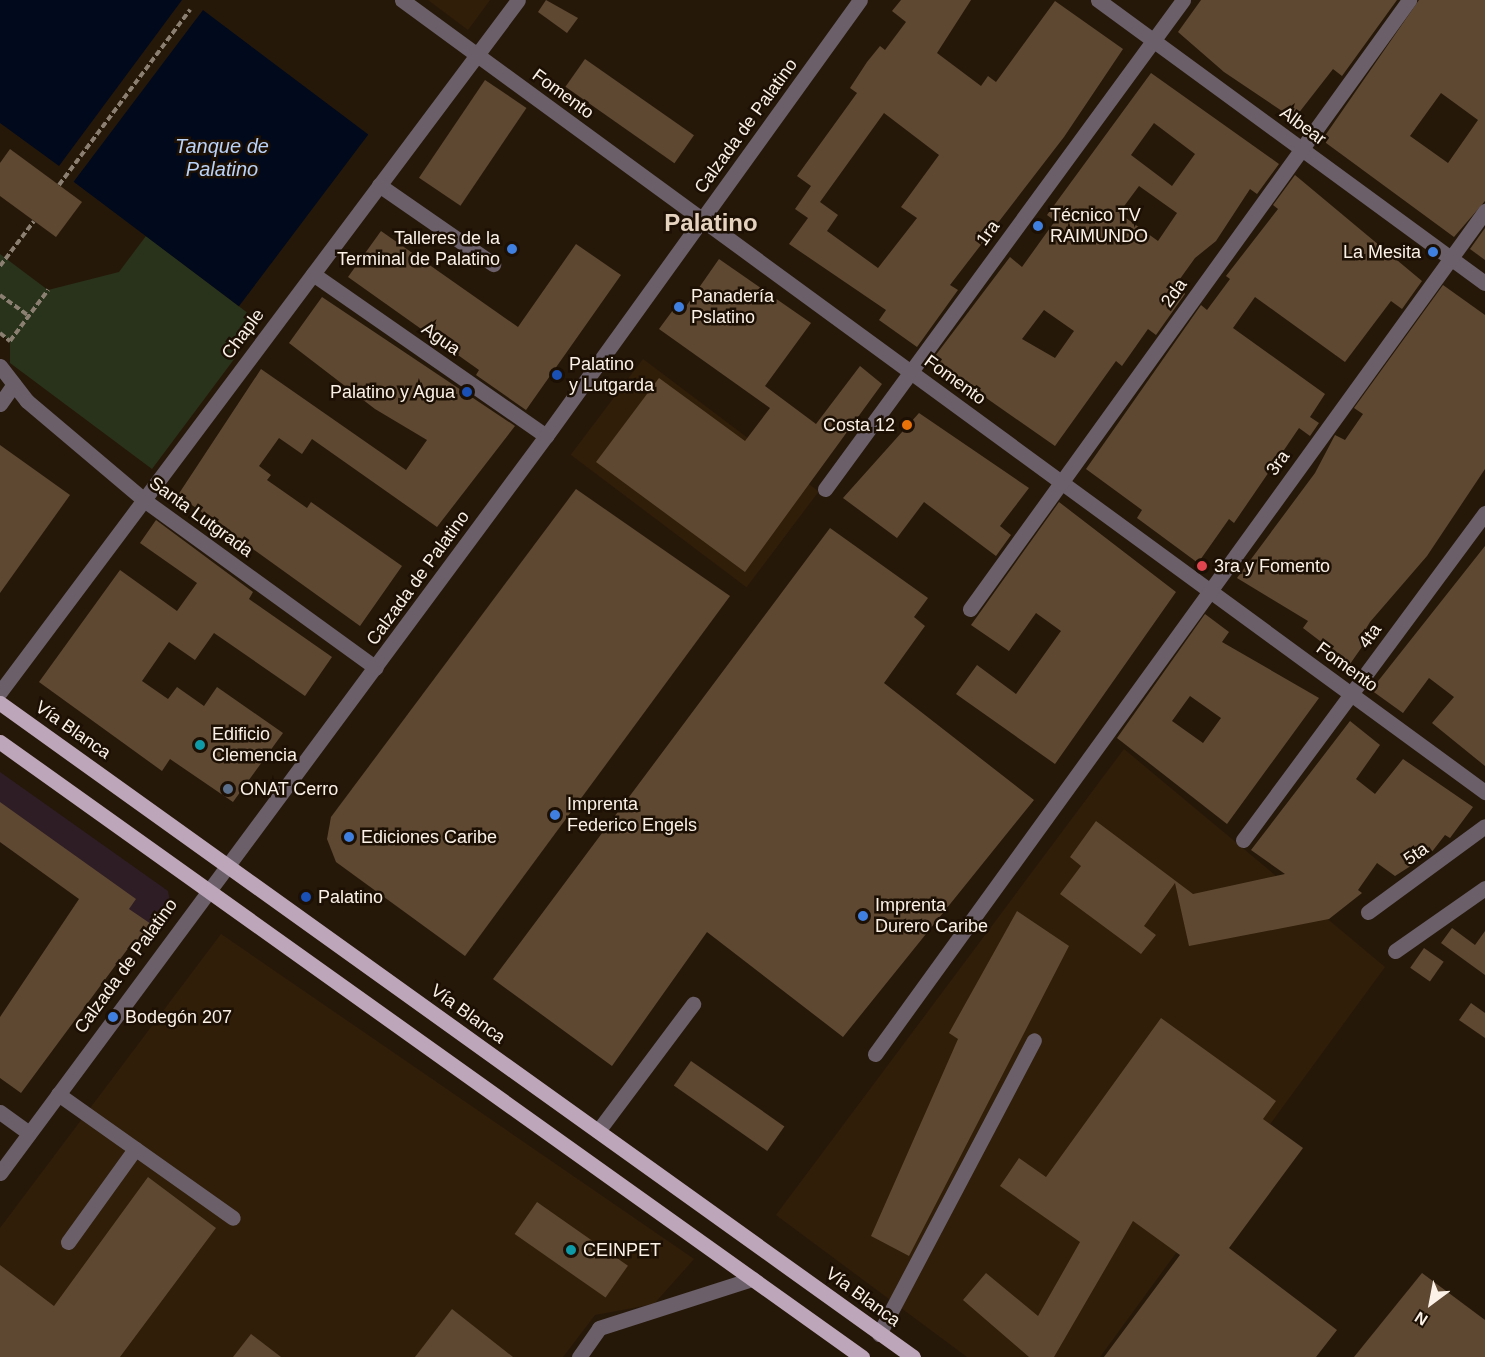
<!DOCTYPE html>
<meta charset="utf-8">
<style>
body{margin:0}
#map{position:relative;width:1485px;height:1357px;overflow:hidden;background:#261809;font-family:Helvetica,sans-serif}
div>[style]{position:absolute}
.commercial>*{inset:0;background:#2e1d25}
.built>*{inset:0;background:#301e09;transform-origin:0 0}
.green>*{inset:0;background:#29331c}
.water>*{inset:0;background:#01091c;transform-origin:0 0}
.building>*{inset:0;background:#5e4832;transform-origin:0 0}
.path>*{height:4px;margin-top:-2px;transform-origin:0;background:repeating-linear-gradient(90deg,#8b7f72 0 6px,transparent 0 9px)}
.minor>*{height:15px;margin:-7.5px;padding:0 7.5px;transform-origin:7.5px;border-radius:7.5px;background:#6b606a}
.major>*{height:15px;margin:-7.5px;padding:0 7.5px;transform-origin:7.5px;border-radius:7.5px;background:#bda6ba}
.dots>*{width:16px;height:16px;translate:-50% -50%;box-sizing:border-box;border:3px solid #1c0f03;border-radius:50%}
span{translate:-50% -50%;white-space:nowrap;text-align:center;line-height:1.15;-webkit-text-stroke:5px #1c0f03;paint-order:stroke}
.street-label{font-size:18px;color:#fbf1e7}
.poi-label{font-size:18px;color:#fbf1e7}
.left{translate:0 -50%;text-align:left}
.right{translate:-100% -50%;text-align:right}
.water-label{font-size:20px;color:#b9d2f8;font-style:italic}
.district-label{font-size:24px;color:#e5d2bf;font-weight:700}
.north{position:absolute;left:1401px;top:1273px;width:60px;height:60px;-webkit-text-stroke:4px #1c0f03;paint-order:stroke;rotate:212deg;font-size:16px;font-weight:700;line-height:24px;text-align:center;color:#fbf1e7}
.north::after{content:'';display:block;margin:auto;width:21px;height:27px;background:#fbf1e7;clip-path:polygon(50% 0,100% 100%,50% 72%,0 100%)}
</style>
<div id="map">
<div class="commercial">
<div style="clip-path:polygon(0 772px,168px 891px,172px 912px,149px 947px,0 842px)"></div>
</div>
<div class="built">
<div style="clip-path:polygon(428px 0,490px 0,468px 30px)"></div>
<div style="left:643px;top:359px;width:220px;height:120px;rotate:37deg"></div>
<div style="clip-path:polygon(1124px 749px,1385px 967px,1100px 1357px,967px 1357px,776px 1215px)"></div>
<div style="clip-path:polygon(221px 934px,694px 1259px,654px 1304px,595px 1315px,563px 1357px,0 1357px,0 1228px)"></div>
</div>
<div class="green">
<div style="clip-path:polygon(146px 236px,261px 323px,152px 469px,10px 363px,10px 341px,0 333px,0 254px,48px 290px,119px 272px)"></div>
</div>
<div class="water">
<div style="clip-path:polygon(0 0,182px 0,59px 166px,0 123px)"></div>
<div style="left:203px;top:10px;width:207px;height:215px;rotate:37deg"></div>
</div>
<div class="building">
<div style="clip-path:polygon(546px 0,578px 18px,567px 33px,538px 12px)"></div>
<div style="clip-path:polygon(evenodd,901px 0,971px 0,937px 53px,981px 86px,988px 76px,996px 82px,1055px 1px,1123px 49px,1064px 137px,950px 285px,958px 290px,917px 347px,879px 320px,886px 310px,789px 244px,808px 218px,795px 209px,811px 186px,797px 176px,857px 93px,850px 88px,867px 62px,880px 46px,885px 50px,906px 22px,892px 11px,901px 0,884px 113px,939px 155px,901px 207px,917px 218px,878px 268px,827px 231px,838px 215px,820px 202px,884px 113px)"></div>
<div style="clip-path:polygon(1201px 0,1397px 0,1342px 76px,1333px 69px,1294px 119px,1224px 72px,1178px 32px)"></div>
<div style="clip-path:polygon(evenodd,1419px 0,1485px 0,1485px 201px,1454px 237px,1322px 140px,1419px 0,1441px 93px,1478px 120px,1448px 163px,1410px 136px,1441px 93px)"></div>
<div style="left:585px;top:59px;width:133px;height:34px;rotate:35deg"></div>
<div style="clip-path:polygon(evenodd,1151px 73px,1279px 164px,1257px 194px,1250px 189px,1216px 241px,1195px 258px,1177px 283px,1185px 294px,1156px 335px,1148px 329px,1122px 366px,1116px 361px,1055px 446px,932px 360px,1010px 257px,1022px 267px,1055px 221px,1047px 215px,1151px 73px,1154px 123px,1195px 154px,1172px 186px,1131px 155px,1154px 123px,1151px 73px,1139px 186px,1177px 213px,1158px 241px,1119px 213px,1139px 186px,1151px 73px,1044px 310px,1074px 331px,1055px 358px,1022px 339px,1044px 310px)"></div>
<div style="left:485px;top:80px;width:50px;height:118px;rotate:34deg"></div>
<div style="clip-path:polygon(10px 149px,82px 202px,56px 237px,0 196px,0 163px)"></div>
<div style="clip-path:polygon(1295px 175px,1422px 281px,1402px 309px,1391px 301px,1345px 362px,1255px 297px,1233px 328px,1325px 394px,1310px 417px,1319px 423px,1310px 436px,1299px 428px,1234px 523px,1229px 519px,1198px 563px,1137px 518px,1142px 510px,1086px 469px,1201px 305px,1207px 310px,1230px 279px,1226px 276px,1278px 209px,1273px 205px)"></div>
<div style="clip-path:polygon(1485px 228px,1485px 260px,1470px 249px)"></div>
<div style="clip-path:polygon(381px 231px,518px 327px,576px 244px,621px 275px,526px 410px,476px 375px,479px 370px,348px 277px)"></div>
<div style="clip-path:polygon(719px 259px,811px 323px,765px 386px,816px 424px,860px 366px,882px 384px,745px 572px,596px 462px,659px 378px,745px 441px,770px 408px,659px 329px,673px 310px,680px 315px)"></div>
<div style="clip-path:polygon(1443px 285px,1485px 315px,1485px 469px,1427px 556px,1370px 622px,1359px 640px,1364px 644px,1350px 664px,1303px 628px,1308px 621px,1237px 578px,1315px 473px,1335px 435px,1345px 440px,1363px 414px,1354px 408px)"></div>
<div style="clip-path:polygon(322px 297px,515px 426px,437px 527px,312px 439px,302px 454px,279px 438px,259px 466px,271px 475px,267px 480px,307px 508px,311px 502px,402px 566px,360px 626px,178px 495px,261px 369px,406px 470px,427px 440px,375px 409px,289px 343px)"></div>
<div style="clip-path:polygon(919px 413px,1029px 488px,1000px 526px,1011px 535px,996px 556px,924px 502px,897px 538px,843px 498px)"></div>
<div style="clip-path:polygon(0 445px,70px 495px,0 593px)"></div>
<div style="clip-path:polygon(576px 489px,730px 596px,465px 956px,336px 862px,327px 839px,331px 817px)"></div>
<div style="clip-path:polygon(1059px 502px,1176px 592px,1055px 764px,956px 694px,977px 665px,1016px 694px,1061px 631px,1036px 613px,1009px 651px,971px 625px)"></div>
<div style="clip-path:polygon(156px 520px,253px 592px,249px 599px,332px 657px,305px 696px,214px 633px,195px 660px,169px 642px,142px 681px,168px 699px,177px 687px,204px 706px,217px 687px,283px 733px,233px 802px,170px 759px,162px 771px,39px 682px,120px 570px,177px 611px,197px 583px,140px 543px)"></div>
<div style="clip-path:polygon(830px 528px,928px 598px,914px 617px,925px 626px,884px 683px,1034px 800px,843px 1037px,707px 932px,612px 1066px,493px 979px)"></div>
<div style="clip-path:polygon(1485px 546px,1485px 766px,1432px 723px,1454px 697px,1429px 678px,1403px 713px,1371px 690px)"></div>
<div style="clip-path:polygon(evenodd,1205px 614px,1229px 632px,1222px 642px,1319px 698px,1227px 824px,1117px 738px,1205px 614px,1190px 696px,1221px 718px,1203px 743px,1172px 721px,1190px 696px)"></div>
<div style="clip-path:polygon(1350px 721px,1380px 745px,1356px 779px,1375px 794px,1403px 759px,1473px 807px,1450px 838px,1445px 835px,1431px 853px,1395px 876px,1377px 863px,1358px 890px,1362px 893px,1329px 919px,1189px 946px,1175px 883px,1144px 926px,1156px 935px,1141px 954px,1060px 894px,1081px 866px,1070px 857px,1096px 821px,1193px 894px,1285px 874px,1251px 850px)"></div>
<div style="clip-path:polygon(0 802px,136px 899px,129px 909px,154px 926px,141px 943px,135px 939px,21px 1093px,0 1078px,0 1017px,79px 899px,0 842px)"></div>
<div style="clip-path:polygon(1017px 911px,1069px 946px,909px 1256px,871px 1236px,958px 1039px,949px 1033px)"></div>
<div style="clip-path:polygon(1452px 928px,1475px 945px,1485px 931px,1485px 975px,1441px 943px)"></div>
<div style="left:1424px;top:948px;width:24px;height:24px;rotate:35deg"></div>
<div style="clip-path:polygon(1471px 1003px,1485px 1013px,1485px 1038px,1459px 1020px)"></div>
<div style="clip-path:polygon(1161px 1018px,1276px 1101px,1263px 1119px,1303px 1148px,1229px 1248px,1337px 1330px,1316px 1357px,1104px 1357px,1180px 1255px,1133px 1221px,1054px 1357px,1029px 1357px,963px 1300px,986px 1273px,1038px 1316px,1080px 1242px,1000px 1186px,1019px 1158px,1046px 1177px)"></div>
<div style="left:691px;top:1061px;width:114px;height:30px;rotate:35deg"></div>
<div style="clip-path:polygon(148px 1177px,216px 1228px,120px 1357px,0 1357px,0 1265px,54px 1306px)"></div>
<div style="left:537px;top:1202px;width:111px;height:39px;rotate:35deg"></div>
<div style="clip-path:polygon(1422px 1273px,1485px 1320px,1485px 1357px,1354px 1357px)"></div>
<div style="clip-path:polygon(452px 1309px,513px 1357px,415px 1357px)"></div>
<div style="clip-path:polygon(251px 1334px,281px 1357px,233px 1357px)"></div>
</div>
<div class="path">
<div style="left:59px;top:185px;width:219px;rotate:-53.2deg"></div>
<div style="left:0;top:266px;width:56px;rotate:-52.9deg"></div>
<div style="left:0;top:295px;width:36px;rotate:36deg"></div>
<div style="left:0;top:333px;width:13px;rotate:39deg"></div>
<div style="left:10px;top:341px;width:64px;rotate:-53.3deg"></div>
</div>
<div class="minor">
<div style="left:402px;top:0;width:1342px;rotate:36.18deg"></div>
<div style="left:1098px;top:0;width:479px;rotate:36.2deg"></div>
<div style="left:379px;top:185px;width:139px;rotate:34.7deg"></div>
<div style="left:313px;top:274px;width:284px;rotate:34.8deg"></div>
<div style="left:0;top:366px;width:44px;rotate:52.4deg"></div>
<div style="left:27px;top:401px;width:153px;rotate:40.2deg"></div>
<div style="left:144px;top:500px;width:286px;rotate:35.9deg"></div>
<div style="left:0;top:404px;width:24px;rotate:-55deg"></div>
<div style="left:825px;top:489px;width:606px;rotate:-53.79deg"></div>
<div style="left:970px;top:609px;width:751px;rotate:-54.21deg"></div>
<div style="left:0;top:692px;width:864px;rotate:-53.18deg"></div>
<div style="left:1243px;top:840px;width:407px;rotate:-53.5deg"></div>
<div style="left:1368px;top:912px;width:145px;rotate:-36.3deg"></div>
<div style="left:1395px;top:951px;width:110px;rotate:-35deg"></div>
<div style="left:875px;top:1054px;width:1041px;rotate:-54.11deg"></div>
<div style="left:58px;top:1094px;width:214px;rotate:35.3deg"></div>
<div style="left:0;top:1112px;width:36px;rotate:36deg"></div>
<div style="left:598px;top:1131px;width:159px;rotate:-53.2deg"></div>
<div style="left:0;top:1173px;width:917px;rotate:-53.47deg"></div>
<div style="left:546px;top:436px;width:537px;rotate:-54.24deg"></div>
<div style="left:68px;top:1242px;width:115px;rotate:-54.2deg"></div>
<div style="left:879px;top:1334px;width:332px;rotate:-62.2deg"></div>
<div style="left:579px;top:1357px;width:35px;rotate:-55deg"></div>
<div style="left:599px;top:1328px;width:161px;rotate:-17.8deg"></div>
</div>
<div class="major">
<div style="left:0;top:703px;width:1123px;rotate:35.61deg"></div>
<div style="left:0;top:742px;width:1059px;rotate:35.51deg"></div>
</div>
<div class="dots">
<div style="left:1038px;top:226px;background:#3f7fe0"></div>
<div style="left:512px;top:249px;background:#3f7fe0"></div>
<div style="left:1433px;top:252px;background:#3f7fe0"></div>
<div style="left:679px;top:307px;background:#3f7fe0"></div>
<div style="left:557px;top:375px;background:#1a4fb4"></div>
<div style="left:467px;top:392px;background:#1a4fb4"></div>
<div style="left:907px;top:425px;background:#e8710a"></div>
<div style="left:1202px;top:566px;background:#e0444e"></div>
<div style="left:200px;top:745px;background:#0f9aa8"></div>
<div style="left:228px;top:789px;background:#5c6f8a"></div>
<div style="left:555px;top:815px;background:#3f7fe0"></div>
<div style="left:349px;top:837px;background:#3f7fe0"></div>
<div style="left:306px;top:897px;background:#1a4fb4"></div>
<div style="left:863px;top:916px;background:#3f7fe0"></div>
<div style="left:113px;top:1017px;background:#3f7fe0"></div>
<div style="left:571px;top:1250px;background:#0f9aa8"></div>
</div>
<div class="street-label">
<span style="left:563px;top:94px;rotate:36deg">Fomento</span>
<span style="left:746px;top:126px;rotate:-54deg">Calzada de Palatino</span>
<span style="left:1303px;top:126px;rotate:36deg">Albear</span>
<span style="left:988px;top:233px;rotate:-54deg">1ra</span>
<span style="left:1174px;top:293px;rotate:-54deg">2da</span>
<span style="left:243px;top:334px;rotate:-53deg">Chaple</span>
<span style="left:441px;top:339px;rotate:35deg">Agua</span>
<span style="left:955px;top:380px;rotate:36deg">Fomento</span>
<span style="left:1278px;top:463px;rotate:-54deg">3ra</span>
<span style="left:201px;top:517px;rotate:36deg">Santa Lutgrada</span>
<span style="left:418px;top:578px;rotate:-54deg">Calzada de Palatino</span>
<span style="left:1370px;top:636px;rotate:-54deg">4ta</span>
<span style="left:1347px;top:667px;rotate:36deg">Fomento</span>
<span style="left:73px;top:730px;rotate:35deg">Vía Blanca</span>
<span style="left:1416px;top:854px;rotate:-35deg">5ta</span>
<span style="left:126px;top:966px;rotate:-54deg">Calzada de Palatino</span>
<span style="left:468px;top:1014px;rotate:36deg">Vía Blanca</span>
<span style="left:863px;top:1297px;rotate:36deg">Vía Blanca</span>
</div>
<div class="poi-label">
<span class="left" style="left:1050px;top:226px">Técnico TV<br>RAIMUNDO</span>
<span class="right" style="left:500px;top:249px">Talleres de la<br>Terminal de Palatino</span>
<span class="right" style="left:1421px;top:252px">La Mesita</span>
<span class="left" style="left:691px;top:307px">Panadería<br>Pslatino</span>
<span class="left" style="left:569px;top:375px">Palatino<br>y Lutgarda</span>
<span class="right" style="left:455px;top:392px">Palatino y Agua</span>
<span class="right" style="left:895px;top:425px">Costa 12</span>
<span class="left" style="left:1214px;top:566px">3ra y Fomento</span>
<span class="left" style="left:212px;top:745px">Edificio<br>Clemencia</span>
<span class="left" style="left:240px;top:789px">ONAT Cerro</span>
<span class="left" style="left:567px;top:815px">Imprenta<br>Federico Engels</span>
<span class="left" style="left:361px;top:837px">Ediciones Caribe</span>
<span class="left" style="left:318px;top:897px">Palatino</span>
<span class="left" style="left:875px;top:916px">Imprenta<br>Durero Caribe</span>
<span class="left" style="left:125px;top:1017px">Bodegón 207</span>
<span class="left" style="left:583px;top:1250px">CEINPET</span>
</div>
<div class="water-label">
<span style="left:222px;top:158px">Tanque de<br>Palatino</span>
</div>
<div class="district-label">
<span style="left:711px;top:223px">Palatino</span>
</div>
<div class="north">N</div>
</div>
